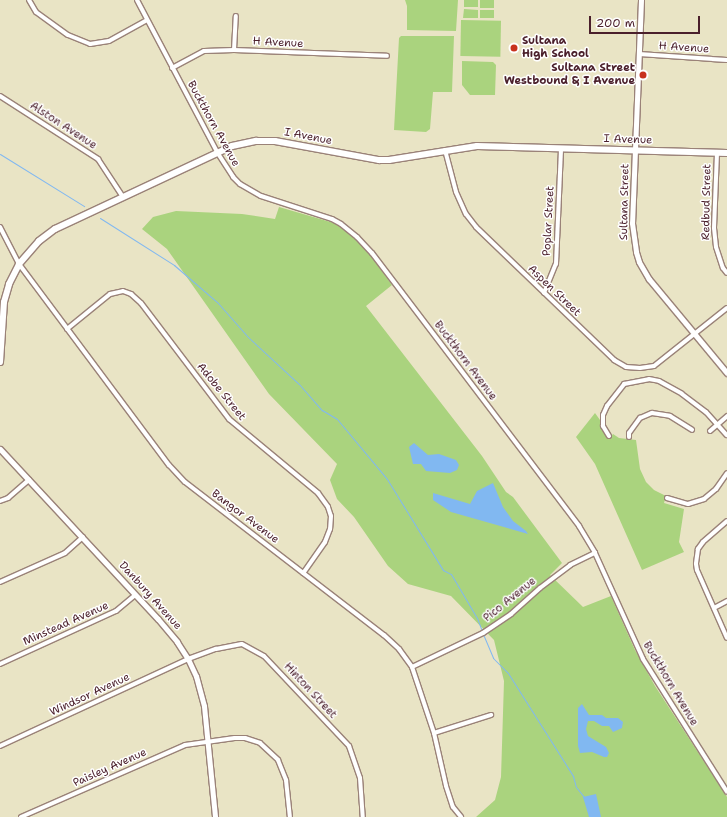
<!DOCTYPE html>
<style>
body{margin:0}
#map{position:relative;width:727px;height:817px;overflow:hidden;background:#e9e4c5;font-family:"Shantell Sans",sans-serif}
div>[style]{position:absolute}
.green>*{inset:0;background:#aad37e;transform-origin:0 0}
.water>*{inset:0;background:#81b8f1}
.stream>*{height:1px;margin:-0.5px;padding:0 0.5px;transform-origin:0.5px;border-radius:0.5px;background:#81b8f1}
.roads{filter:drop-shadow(1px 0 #9a8278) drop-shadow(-1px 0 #9a8278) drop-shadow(0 1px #9a8278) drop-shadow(0 -1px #9a8278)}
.minor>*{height:4px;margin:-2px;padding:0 2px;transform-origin:2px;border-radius:2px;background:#fff}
.tertiary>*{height:5px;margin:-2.5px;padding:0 2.5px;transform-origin:2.5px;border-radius:2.5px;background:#fff}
.secondary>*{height:6px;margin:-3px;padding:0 3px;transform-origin:3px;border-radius:3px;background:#fff}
.dots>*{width:11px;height:11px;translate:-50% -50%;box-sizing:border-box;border:2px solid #fff;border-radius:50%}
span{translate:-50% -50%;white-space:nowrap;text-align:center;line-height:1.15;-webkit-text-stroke:3px #fff;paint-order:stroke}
.poi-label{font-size:11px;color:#4a1f2b;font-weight:700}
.left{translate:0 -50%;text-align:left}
.right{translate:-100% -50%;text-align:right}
.street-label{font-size:11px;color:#4a1f2b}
.scale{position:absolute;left:589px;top:16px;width:111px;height:18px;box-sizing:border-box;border:2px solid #4a1f2b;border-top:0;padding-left:5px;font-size:12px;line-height:14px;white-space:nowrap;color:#4a1f2b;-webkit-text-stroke:3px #fff;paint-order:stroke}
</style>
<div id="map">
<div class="green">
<div style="clip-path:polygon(405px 0,458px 0,456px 31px,407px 30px,407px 6px)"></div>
<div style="left:464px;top:0;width:14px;height:7px"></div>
<div style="left:480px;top:0;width:14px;height:8px"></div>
<div style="clip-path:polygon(464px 9px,478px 10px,478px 18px,463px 18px)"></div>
<div style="left:480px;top:10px;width:14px;height:8px"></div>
<div style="left:461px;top:20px;width:40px;height:36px;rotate:1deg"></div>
<div style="clip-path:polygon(401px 36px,454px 36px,452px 92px,433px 92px,430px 129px,426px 132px,394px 130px,399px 38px)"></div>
<div style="clip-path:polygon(462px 61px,493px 62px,496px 65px,495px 95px,470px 95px,462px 85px)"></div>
<div style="clip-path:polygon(279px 207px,334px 223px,352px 235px,368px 252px,392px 285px,366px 306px,482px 456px,506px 492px,513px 497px,562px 563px,550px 575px,583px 607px,611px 596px,635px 650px,655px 686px,727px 797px,727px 817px,476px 817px,495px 800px,501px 777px,504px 681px,494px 640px,451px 596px,408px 584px,388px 566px,354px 517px,337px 499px,330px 480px,337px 464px,269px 394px,167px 249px,142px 229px,153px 217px,176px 211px,242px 214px,275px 219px)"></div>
<div style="clip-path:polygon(595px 413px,600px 420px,602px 430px,609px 439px,613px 434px,619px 438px,636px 440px,640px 469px,646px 482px,654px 490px,666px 496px,664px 503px,684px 509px,679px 542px,684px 552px,642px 570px,595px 464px,576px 437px)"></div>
</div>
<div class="water">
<div style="clip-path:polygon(414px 443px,428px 455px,439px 454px,456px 460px,459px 465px,457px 470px,450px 473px,426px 471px,421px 464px,413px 464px,409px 447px)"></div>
<div style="clip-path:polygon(493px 483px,503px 507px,513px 521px,526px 531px,528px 534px,451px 512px,433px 500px,433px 493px,470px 504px,477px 491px)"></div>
<div style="clip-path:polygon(582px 704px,589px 715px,602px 715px,606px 718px,618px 718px,623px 722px,622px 728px,613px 732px,609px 726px,602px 726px,594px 721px,588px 721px,586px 729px,588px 736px,606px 747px,609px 753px,607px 757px,604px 757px,592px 752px,580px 753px,578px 746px,578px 708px)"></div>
<div style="clip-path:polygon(596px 794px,601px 817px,589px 817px,583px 797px)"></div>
</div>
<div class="stream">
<div style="left:0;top:154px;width:99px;rotate:31.8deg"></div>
<div style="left:100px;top:218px;width:88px;rotate:32.4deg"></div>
<div style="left:174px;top:265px;width:58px;rotate:40.8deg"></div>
<div style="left:218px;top:303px;width:45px;rotate:48.6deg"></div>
<div style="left:248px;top:337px;width:69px;rotate:42.7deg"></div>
<div style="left:299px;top:384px;width:35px;rotate:49deg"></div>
<div style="left:322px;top:410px;width:17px;rotate:31deg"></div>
<div style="left:337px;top:419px;width:78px;rotate:50.2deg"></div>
<div style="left:387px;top:479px;width:107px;rotate:58.4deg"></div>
<div style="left:443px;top:570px;width:9px;rotate:27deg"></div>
<div style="left:451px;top:574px;width:51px;rotate:59.4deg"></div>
<div style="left:477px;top:618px;width:14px;rotate:69deg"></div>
<div style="left:483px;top:634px;width:26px;rotate:67deg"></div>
<div style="left:493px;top:658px;width:21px;rotate:45deg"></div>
<div style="left:508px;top:673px;width:122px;rotate:57.7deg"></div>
<div style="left:573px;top:776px;width:11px;rotate:75deg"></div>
<div style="left:576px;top:787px;width:13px;rotate:51deg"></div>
</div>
<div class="roads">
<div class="minor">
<div style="left:29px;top:0;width:14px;rotate:60deg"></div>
<div style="left:36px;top:12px;width:39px;rotate:36deg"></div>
<div style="left:68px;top:35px;width:24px;rotate:22deg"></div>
<div style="left:90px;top:44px;width:19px;rotate:-9deg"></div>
<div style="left:109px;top:41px;width:43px;rotate:-28.9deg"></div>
<div style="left:137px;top:0;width:172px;rotate:62.2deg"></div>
<div style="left:217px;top:152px;width:30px;rotate:57deg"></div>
<div style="left:233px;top:177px;width:10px;rotate:45deg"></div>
<div style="left:240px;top:184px;width:24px;rotate:30deg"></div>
<div style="left:261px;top:196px;width:75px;rotate:17.9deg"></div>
<div style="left:332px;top:219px;width:10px;rotate:29deg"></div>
<div style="left:341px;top:224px;width:21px;rotate:39deg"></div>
<div style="left:357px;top:237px;width:22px;rotate:47deg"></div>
<div style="left:372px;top:253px;width:343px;rotate:52.8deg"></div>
<div style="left:579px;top:526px;width:31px;rotate:59deg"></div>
<div style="left:595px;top:553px;width:116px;rotate:65.6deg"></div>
<div style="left:643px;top:659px;width:157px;rotate:57.7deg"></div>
<div style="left:234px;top:50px;width:34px;rotate:-87deg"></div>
<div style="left:639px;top:54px;width:88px;rotate:3.9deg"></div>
<div style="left:172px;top:68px;width:36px;rotate:-28deg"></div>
<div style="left:204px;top:51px;width:30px;rotate:-2deg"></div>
<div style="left:234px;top:50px;width:153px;rotate:2.2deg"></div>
<div style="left:0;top:96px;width:117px;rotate:32.7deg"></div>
<div style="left:98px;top:159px;width:45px;rotate:56.7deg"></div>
<div style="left:445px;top:150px;width:43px;rotate:75.3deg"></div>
<div style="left:456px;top:192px;width:24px;rotate:66deg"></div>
<div style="left:466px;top:214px;width:16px;rotate:52deg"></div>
<div style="left:476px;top:227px;width:192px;rotate:43.9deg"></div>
<div style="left:614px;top:360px;width:14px;rotate:30deg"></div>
<div style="left:626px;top:367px;width:14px;rotate:4deg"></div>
<div style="left:640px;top:368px;width:14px;rotate:-8deg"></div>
<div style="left:654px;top:366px;width:93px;rotate:-38.5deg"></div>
<div style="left:717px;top:153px;width:75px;rotate:92.3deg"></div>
<div style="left:714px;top:228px;width:19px;rotate:84deg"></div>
<div style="left:716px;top:247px;width:22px;rotate:72deg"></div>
<div style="left:723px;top:268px;width:6px;rotate:51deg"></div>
<div style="left:0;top:227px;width:42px;rotate:62.8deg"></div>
<div style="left:19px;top:264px;width:251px;rotate:53.3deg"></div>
<div style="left:169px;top:465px;width:23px;rotate:47deg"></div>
<div style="left:185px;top:482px;width:251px;rotate:37.6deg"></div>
<div style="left:384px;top:635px;width:21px;rotate:43deg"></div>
<div style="left:399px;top:649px;width:22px;rotate:54deg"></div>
<div style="left:412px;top:667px;width:70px;rotate:71.6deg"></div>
<div style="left:434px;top:733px;width:54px;rotate:77.2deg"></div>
<div style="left:446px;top:786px;width:22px;rotate:72deg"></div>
<div style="left:453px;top:807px;width:13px;rotate:51deg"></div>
<div style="left:544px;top:293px;width:31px;rotate:-68deg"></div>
<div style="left:556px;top:264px;width:116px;rotate:-87.5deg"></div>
<div style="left:67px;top:329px;width:55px;rotate:-39.1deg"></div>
<div style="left:110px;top:294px;width:13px;rotate:-13deg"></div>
<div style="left:123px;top:291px;width:9px;rotate:21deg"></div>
<div style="left:131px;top:294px;width:13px;rotate:42deg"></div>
<div style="left:141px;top:303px;width:146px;rotate:52.8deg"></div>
<div style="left:229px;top:419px;width:116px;rotate:39.7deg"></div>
<div style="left:318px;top:493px;width:17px;rotate:54deg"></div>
<div style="left:328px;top:507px;width:9px;rotate:72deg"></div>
<div style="left:331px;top:516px;width:13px;rotate:94deg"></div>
<div style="left:330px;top:529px;width:14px;rotate:111deg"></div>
<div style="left:325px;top:542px;width:38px;rotate:125deg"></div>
<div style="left:710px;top:431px;width:23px;rotate:-41deg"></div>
<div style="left:609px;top:436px;width:12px;rotate:-121deg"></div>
<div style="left:603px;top:426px;width:11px;rotate:-90deg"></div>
<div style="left:603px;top:415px;width:10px;rotate:-66deg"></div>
<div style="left:607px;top:406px;width:28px;rotate:-52deg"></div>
<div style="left:624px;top:384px;width:25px;rotate:-11deg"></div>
<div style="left:649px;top:379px;width:10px;rotate:11deg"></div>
<div style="left:659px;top:381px;width:26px;rotate:29deg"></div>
<div style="left:682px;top:394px;width:30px;rotate:37deg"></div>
<div style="left:706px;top:412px;width:31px;rotate:48deg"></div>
<div style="left:629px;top:437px;width:4px;rotate:-90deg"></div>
<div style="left:629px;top:433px;width:19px;rotate:-54deg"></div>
<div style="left:640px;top:418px;width:13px;rotate:-23deg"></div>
<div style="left:652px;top:413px;width:18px;rotate:9deg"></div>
<div style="left:670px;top:416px;width:26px;rotate:32deg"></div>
<div style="left:667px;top:498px;width:22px;rotate:16deg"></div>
<div style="left:688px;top:504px;width:17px;rotate:-17deg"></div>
<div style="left:704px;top:499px;width:16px;rotate:-40deg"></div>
<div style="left:716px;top:489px;width:19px;rotate:-55deg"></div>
<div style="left:0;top:501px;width:9px;rotate:-21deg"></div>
<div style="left:8px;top:498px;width:28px;rotate:-41deg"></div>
<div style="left:727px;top:521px;width:32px;rotate:139deg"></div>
<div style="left:703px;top:542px;width:9px;rotate:126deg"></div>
<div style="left:698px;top:549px;width:15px;rotate:98deg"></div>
<div style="left:696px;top:564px;width:6px;rotate:81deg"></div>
<div style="left:697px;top:570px;width:74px;rotate:66.2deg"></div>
<div style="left:0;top:582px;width:71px;rotate:-24deg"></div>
<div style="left:65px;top:553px;width:24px;rotate:-42deg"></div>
<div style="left:714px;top:608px;width:15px;rotate:-28deg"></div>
<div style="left:0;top:664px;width:128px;rotate:-24.6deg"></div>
<div style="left:116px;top:611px;width:25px;rotate:-40deg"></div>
<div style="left:412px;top:667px;width:79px;rotate:-25.6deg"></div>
<div style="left:483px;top:633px;width:34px;rotate:-34deg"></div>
<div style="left:511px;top:614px;width:39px;rotate:-42deg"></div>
<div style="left:540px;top:588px;width:38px;rotate:-37deg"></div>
<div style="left:570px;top:565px;width:28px;rotate:-26deg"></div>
<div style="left:434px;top:733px;width:60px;rotate:-17.5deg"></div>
<div style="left:0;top:746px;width:207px;rotate:-24.8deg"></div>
<div style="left:188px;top:659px;width:30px;rotate:-20deg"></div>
<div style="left:216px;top:649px;width:26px;rotate:-11deg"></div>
<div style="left:242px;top:644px;width:25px;rotate:29deg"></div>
<div style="left:264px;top:656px;width:124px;rotate:46.6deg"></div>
<div style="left:349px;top:746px;width:34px;rotate:71deg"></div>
<div style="left:360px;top:778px;width:39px;rotate:86deg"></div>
<div style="left:21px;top:817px;width:179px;rotate:-23.7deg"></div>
<div style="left:185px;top:745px;width:50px;rotate:-8deg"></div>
<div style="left:235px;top:738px;width:10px"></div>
<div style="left:245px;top:738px;width:16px;rotate:18deg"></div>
<div style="left:260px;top:743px;width:25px;rotate:43deg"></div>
<div style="left:278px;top:760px;width:22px;rotate:68deg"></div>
<div style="left:286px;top:780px;width:37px;rotate:84deg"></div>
</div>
<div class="tertiary">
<div style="left:641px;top:0;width:223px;rotate:92.3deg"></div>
<div style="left:632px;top:223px;width:29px;rotate:82deg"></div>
<div style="left:636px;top:252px;width:10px;rotate:73deg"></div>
<div style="left:639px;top:262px;width:20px;rotate:60deg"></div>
<div style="left:649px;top:279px;width:122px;rotate:50.3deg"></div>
<div style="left:0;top:449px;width:232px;rotate:47.1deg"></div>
<div style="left:158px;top:619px;width:30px;rotate:50deg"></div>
<div style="left:177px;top:642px;width:20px;rotate:57deg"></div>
<div style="left:188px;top:659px;width:19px;rotate:65deg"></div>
<div style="left:196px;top:676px;width:31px;rotate:75deg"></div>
<div style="left:204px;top:706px;width:112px;rotate:84.3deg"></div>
</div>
<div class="secondary">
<div style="left:0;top:362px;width:60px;rotate:-86.2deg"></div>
<div style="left:4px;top:302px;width:19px;rotate:-74deg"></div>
<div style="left:9px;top:284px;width:22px;rotate:-63deg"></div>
<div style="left:19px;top:264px;width:30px;rotate:-49deg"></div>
<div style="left:39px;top:241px;width:20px;rotate:-37deg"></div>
<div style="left:55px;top:229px;width:195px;rotate:-25.1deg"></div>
<div style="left:232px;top:146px;width:25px;rotate:-12deg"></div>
<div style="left:256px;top:141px;width:19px"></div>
<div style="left:275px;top:141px;width:106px;rotate:10.4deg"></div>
<div style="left:379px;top:160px;width:10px"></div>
<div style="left:389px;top:160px;width:89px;rotate:-9deg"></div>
<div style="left:477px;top:146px;width:250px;rotate:1.6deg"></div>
</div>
</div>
<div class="dots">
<div style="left:514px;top:48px;background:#c8321e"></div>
<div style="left:643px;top:75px;background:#c8321e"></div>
</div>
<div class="poi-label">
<span class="left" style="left:522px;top:48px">Sultana<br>High School</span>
<span class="right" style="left:635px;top:75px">Sultana Street<br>Westbound &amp; I Avenue</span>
</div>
<div class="street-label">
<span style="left:278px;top:43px;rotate:3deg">H Avenue</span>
<span style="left:684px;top:48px;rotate:4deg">H Avenue</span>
<span style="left:213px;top:124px;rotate:61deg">Buckthorn Avenue</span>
<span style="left:63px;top:126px;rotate:33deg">Alston Avenue</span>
<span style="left:308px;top:137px;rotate:11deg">I Avenue</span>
<span style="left:628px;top:140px;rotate:2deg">I Avenue</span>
<span style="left:625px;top:202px;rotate:-89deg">Sultana Street</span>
<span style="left:707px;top:202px;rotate:-89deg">Redbud Street</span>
<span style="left:549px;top:221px;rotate:-87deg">Poplar Street</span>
<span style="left:554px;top:291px;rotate:44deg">Aspen Street</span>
<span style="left:465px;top:361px;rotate:53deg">Buckthorn Avenue</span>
<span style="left:221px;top:392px;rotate:51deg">Adobe Street</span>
<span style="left:245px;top:517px;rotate:37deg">Bangor Avenue</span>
<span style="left:150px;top:596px;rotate:48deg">Danbury Avenue</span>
<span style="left:510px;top:600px;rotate:-39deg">Pico Avenue</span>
<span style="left:66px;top:624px;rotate:-24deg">Minstead Avenue</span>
<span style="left:670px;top:684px;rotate:59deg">Buckthorn Avenue</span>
<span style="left:310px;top:691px;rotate:47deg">Hinton Street</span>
<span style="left:90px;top:695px;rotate:-25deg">Windsor Avenue</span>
<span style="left:110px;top:768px;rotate:-24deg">Paisley Avenue</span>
</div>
<div class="scale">200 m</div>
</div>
